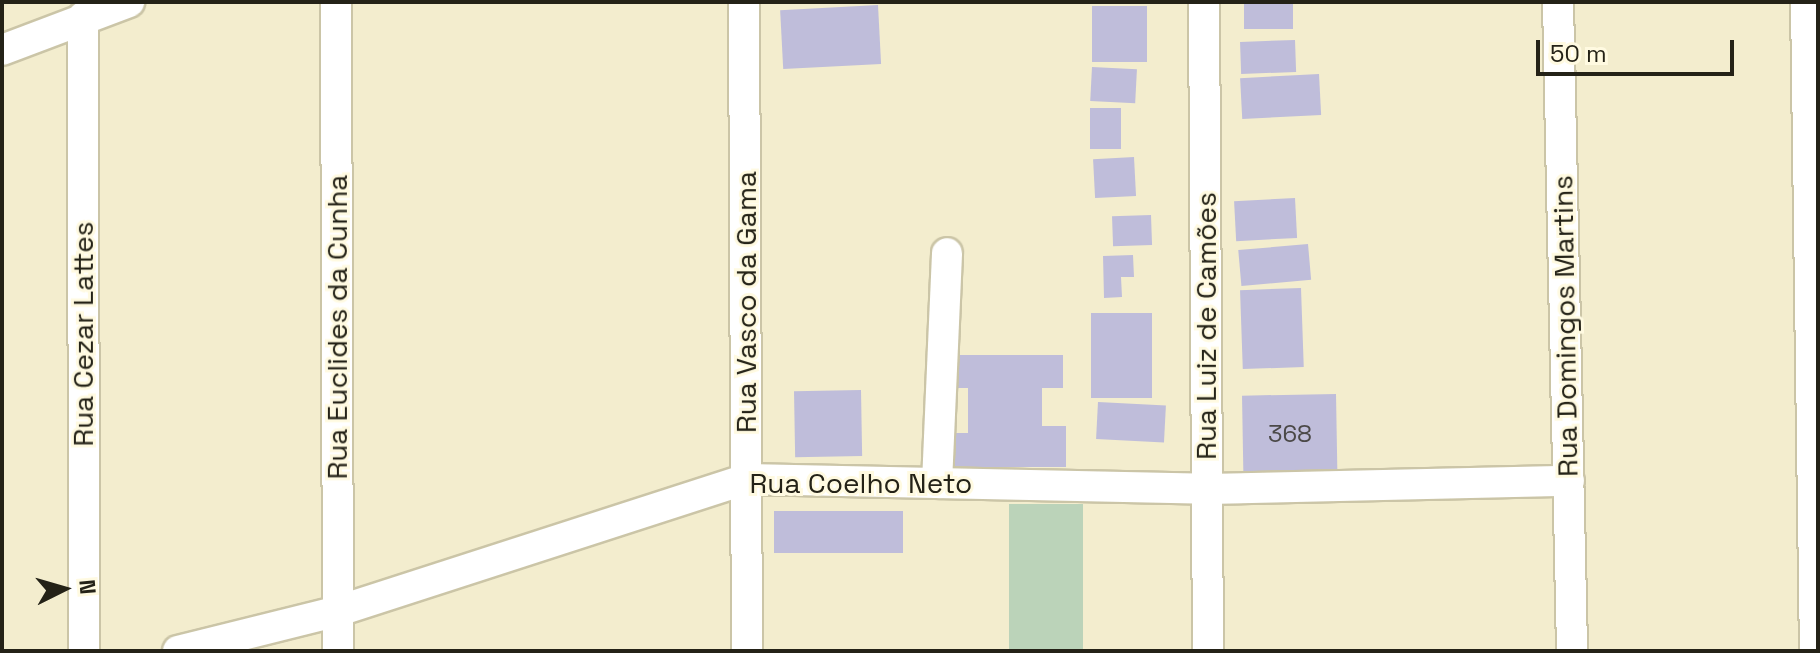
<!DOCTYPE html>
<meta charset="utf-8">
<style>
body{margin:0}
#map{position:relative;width:1820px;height:653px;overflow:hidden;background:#f3edce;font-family:"Space Grotesk",sans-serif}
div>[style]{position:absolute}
.green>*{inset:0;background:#bbd3b9;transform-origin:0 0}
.building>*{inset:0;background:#bfbdda;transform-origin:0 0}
.roads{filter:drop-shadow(2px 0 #cbc5a7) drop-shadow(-2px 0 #cbc5a7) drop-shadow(0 2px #cbc5a7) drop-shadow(0 -2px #cbc5a7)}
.minor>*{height:30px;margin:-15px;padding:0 15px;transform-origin:15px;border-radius:15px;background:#fff}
span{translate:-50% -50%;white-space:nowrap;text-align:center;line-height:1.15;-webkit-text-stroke:6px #fffae1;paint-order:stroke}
.number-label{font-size:24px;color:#4b4948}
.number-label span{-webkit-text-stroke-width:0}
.street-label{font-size:28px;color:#242217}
.frame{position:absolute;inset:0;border:4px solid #242217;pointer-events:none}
.north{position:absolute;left:24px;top:549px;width:80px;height:80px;-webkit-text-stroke:6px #fffae1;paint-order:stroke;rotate:85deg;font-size:22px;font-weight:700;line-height:32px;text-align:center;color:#242217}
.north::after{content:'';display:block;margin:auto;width:28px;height:36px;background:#242217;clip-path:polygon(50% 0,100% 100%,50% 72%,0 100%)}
.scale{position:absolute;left:1536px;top:40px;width:198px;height:36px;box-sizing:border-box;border:4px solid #242217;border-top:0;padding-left:10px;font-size:24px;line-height:28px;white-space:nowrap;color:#242217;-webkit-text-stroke:6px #fffae1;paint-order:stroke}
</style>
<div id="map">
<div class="green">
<div style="left:1083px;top:504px;width:147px;height:74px;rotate:90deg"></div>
</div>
<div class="building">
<div style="left:1244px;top:2px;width:49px;height:27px"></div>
<div style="left:878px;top:5px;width:59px;height:98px;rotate:87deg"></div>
<div style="left:1092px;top:6px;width:55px;height:56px"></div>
<div style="left:1295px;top:40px;width:32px;height:55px;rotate:88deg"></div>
<div style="left:1092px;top:67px;width:45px;height:34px;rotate:3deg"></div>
<div style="left:1319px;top:74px;width:41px;height:79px;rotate:87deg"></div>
<div style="left:1090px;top:108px;width:31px;height:41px"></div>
<div style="left:1134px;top:157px;width:39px;height:41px;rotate:87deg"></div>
<div style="left:1295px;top:198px;width:40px;height:61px;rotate:87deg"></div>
<div style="left:1151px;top:215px;width:30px;height:39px;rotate:88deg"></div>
<div style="left:1308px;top:244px;width:36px;height:70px;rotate:85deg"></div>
<div style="clip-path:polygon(1133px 255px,1134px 277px,1121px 277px,1122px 297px,1104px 298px,1103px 256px)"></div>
<div style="left:1301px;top:288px;width:79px;height:61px;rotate:88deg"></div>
<div style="left:1152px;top:313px;width:85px;height:61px;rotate:90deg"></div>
<div style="clip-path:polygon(944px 355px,1063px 355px,1063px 388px,1042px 388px,1042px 426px,1066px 426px,1066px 467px,945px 467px,945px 433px,968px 433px,968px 388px,944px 388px)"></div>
<div style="left:861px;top:390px;width:66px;height:67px;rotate:89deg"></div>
<div style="left:1336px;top:394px;width:79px;height:94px;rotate:89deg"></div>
<div style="left:1098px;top:402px;width:68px;height:37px;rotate:3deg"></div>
<div style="left:774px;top:511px;width:129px;height:42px"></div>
</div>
<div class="roads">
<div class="minor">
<div style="left:336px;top:2px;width:649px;rotate:89.82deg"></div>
<div style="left:744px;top:2px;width:649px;rotate:89.74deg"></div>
<div style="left:1204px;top:2px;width:649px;rotate:89.65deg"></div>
<div style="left:1558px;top:2px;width:649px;rotate:88.76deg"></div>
<div style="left:1806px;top:2px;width:649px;rotate:89.21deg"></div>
<div style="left:83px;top:17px;width:634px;rotate:89.91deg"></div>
<div style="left:2px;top:50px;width:136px;rotate:-20.7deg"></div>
<div style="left:937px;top:483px;width:230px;rotate:-87.5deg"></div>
<div style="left:178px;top:651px;width:165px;rotate:-14deg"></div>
<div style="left:338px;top:611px;width:430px;rotate:-17.9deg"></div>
<div style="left:747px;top:479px;width:460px;rotate:1.2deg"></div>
<div style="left:1207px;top:489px;width:362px;rotate:-1.3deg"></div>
</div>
</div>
<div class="number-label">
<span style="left:1290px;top:434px">368</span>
</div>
<div class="street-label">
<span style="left:746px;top:302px;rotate:-90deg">Rua Vasco da Gama</span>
<span style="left:1206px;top:326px;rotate:-90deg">Rua Luiz de Camões</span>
<span style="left:1565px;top:326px;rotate:-91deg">Rua Domingos Martins</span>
<span style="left:337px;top:327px;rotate:-90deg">Rua Euclides da Cunha</span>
<span style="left:83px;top:334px;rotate:-90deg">Rua Cezar Lattes</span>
<span style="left:861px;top:483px">Rua Coelho Neto</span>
</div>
<div class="frame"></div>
<div class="north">N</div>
<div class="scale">50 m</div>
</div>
